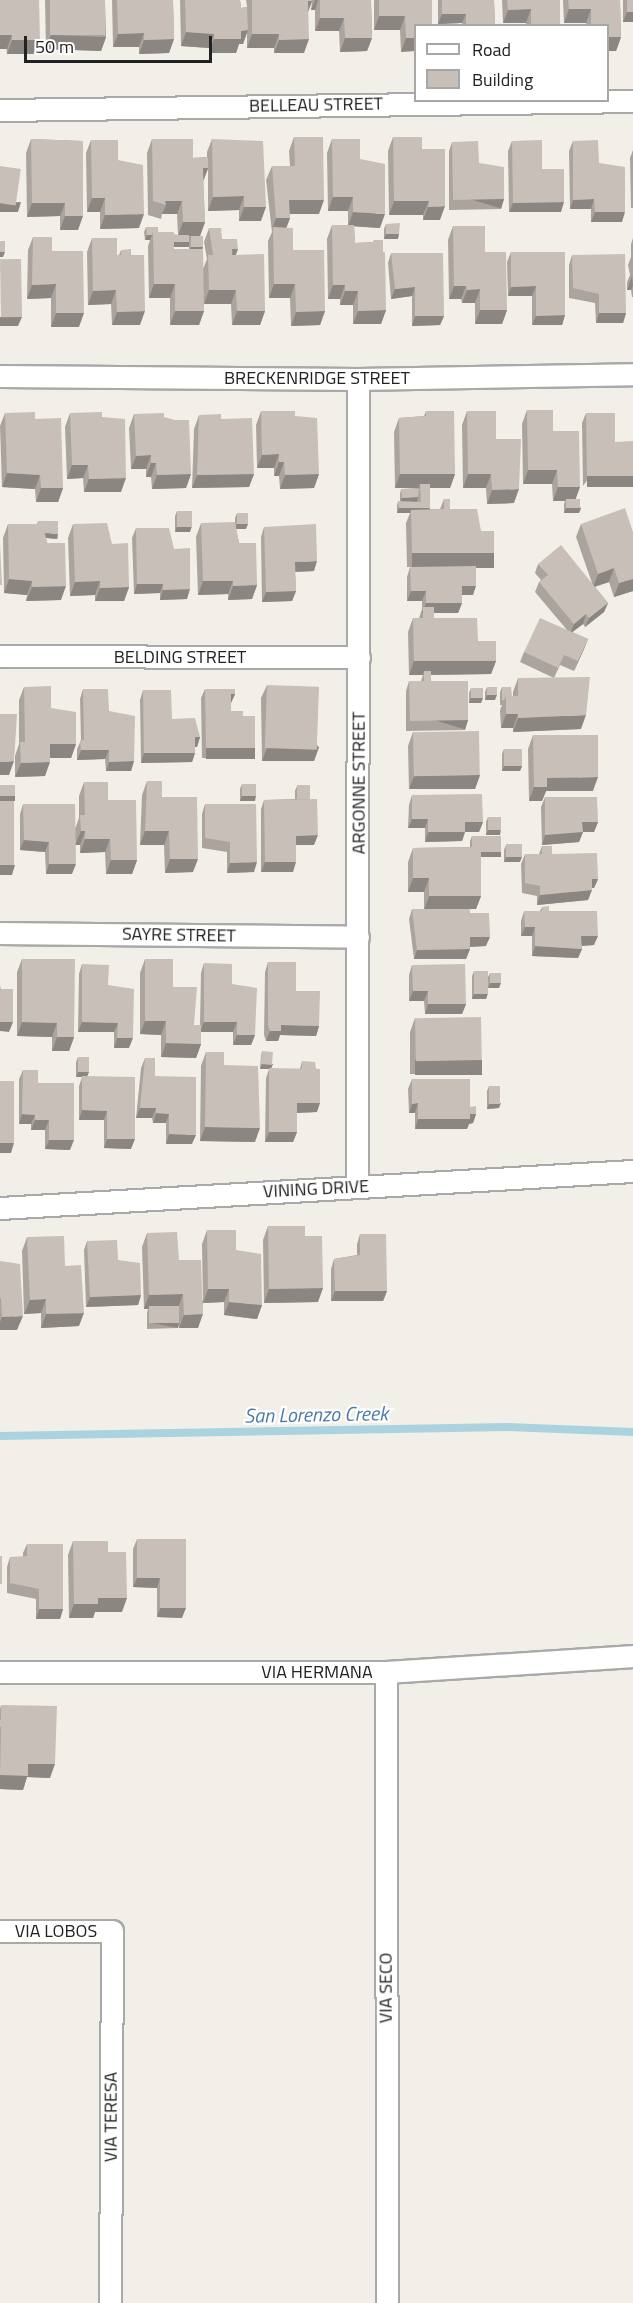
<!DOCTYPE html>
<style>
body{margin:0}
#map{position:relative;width:633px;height:2303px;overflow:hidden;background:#f2efe9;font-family:"Titillium Web",sans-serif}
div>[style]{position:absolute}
.stream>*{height:8px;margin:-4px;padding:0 4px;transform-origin:4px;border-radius:4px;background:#aad3df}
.roads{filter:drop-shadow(2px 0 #a9a9a9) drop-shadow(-2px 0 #a9a9a9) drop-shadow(0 2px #a9a9a9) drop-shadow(0 -2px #a9a9a9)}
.street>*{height:21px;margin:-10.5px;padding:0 10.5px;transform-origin:10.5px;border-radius:10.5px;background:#fff}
.wall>*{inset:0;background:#aba49e;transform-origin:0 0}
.shaded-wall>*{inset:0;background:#8b8681;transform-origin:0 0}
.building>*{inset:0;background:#c7bfb8;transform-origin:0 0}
span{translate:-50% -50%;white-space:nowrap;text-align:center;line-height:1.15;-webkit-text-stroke:4.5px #fff;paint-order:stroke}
.street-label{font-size:18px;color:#222}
.water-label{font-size:20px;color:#4a7aab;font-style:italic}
.legend{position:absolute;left:414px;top:24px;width:195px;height:78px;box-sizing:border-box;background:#fff;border:2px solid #a7a7a7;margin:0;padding:8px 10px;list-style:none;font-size:18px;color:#222}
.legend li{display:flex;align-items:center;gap:12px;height:30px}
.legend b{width:30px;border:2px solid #a7a7a7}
.scale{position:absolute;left:24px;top:36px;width:188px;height:27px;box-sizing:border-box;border:3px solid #222;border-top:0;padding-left:8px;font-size:18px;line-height:21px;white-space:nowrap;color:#222;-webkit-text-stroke:4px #fff;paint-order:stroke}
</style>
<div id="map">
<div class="stream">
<div style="left:0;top:1436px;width:508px;rotate:-1.01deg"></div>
<div style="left:508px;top:1427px;width:125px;rotate:2.3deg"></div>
</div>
<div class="roads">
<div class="street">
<div style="left:0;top:110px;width:633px;rotate:-0.81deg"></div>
<div style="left:0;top:376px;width:358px;rotate:0.5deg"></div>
<div style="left:358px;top:379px;width:275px;rotate:-1deg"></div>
<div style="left:0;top:656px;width:359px;rotate:0.2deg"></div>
<div style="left:0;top:933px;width:358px;rotate:0.6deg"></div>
<div style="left:357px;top:1186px;width:807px;rotate:-89.93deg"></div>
<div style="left:0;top:1208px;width:634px;rotate:-3.35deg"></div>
<div style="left:0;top:1672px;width:386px"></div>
<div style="left:386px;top:1672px;width:248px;rotate:-3.7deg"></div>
<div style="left:386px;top:1672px;width:631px;rotate:89.91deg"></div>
<div style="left:0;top:1931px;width:112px"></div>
<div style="left:112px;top:1931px;width:372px;rotate:90.3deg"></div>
</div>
</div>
<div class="wall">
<div style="clip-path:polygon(0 0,40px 40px,35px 54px,7px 54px)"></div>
<div style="clip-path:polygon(45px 0,105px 0,106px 37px,101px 51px,46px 49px)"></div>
<div style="clip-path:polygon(112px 0,173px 0,174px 39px,169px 53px,139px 54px,139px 47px,113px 47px)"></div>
<div style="clip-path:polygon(180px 0,240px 0,241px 8px,247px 7px,246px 0,371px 0,372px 38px,367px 51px,340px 52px,339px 31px,315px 31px,315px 10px,311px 10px,312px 1px,308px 12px,304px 53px,274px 53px,274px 48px,247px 48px,247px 32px,243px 44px,239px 44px,236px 53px,209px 53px,209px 48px,181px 46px)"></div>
<div style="clip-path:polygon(374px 0,432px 0,401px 52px,400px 30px,374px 30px)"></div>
<div style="clip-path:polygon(438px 0,494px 0,495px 26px,462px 26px,462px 23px,438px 24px)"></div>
<div style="clip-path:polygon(502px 0,560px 0,560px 26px,526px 26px,526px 23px,503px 23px)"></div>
<div style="clip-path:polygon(563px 0,620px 0,621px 37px,616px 51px,608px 26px,586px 26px,586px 23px,564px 23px)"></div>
<div style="left:623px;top:0;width:10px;height:22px"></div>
<div style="clip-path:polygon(294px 137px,319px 214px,290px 214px,290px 218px,286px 227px,293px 250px,325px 311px,320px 325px,291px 326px,290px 298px,269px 298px,268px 241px,272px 232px,266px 180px,272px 166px,290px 166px,289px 151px)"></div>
<div style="clip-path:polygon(393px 137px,422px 149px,440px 220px,423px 220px,423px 215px,389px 215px,388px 151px)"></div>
<div style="clip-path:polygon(31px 139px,83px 141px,78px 230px,60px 230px,60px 216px,27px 217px,26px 153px)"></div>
<div style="clip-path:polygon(evenodd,152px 139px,193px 158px,207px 157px,207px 152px,212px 139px,261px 221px,239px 221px,239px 210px,208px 211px,208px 169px,203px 181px,205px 222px,200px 236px,203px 247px,202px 249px,203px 269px,207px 259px,204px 242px,209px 228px,222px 239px,235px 255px,265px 311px,260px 325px,232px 325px,231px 304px,204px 304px,204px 311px,199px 325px,170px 325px,170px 298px,149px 298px,148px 246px,150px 240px,145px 240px,144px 232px,146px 227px,158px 232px,178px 235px,177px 214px,162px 214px,161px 219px,148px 215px,147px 153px,152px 139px,189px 243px,189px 249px,174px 249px,174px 247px,188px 247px,189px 243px)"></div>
<div style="clip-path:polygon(332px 139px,360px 159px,380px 228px,354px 226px,355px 243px,373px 242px,374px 240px,386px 310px,381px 324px,353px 324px,353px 305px,340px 305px,340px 299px,328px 299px,327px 239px,332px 225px,348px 225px,348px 211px,328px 211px,327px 153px)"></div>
<div style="clip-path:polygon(91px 140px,118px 160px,139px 228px,100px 229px,100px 212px,87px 212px,86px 153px)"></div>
<div style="clip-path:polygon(512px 141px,542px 169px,561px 212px,509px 212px,508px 151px)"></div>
<div style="clip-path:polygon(573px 141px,599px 163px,622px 222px,591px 222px,591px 209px,570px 209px,569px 151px)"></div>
<div style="clip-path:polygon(452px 142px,479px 163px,504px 199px,501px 209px,449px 210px,449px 151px)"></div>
<div style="clip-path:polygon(633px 150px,633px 208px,631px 208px,630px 158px)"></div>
<div style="clip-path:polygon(386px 224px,398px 239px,384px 239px,384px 229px)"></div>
<div style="clip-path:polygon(453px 226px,485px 252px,507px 310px,502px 324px,475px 324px,475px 303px,462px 303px,461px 299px,449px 299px,448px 240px)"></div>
<div style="clip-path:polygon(33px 237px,52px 251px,79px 327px,51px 327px,51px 298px,27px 299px,28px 250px)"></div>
<div style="clip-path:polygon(92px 238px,117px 255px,119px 255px,121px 250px,140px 325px,112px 325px,111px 304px,88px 305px,87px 252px)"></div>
<div style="clip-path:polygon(633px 238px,633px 297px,632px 297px,631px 290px,627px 290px,627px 282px,630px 275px,628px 265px,631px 257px,631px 244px)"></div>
<div style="clip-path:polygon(511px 252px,565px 315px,562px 325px,532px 325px,532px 296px,508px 296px,507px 262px)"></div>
<div style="clip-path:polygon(391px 253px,444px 316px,440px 325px,412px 326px,412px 296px,391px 299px,388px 263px)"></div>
<div style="clip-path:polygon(572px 255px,626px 313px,623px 323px,596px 323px,595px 303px,569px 298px,569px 265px)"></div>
<div style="clip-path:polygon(527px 410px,553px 431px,575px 499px,581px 508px,579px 513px,564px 513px,564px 504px,565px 501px,553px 501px,552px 484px,523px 484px,522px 424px)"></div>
<div style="clip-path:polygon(261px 411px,295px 416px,319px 474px,314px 488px,280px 489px,279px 476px,274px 476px,274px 468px,257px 468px,256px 425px)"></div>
<div style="clip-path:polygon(426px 411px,455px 474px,450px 488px,430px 488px,429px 509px,440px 509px,444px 499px,450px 509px,481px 531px,494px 553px,489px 567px,476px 567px,473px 595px,462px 595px,462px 603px,458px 613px,434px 613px,434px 618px,478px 641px,496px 661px,491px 674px,431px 675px,431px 681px,468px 720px,465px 730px,406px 731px,406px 691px,409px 681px,421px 681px,423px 675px,409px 675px,408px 632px,413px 618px,419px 618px,422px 609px,422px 601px,407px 601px,407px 577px,410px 567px,436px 567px,407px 567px,406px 523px,410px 513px,397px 513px,397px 506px,398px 501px,400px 501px,400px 494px,401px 489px,419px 488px,395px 488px,394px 432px,399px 418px,424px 416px)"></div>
<div style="clip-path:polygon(467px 411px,496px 439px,514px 503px,487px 504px,486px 488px,463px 488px,462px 425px)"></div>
<div style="clip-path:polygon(5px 413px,35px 419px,63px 488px,58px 502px,36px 502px,35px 489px,2px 487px,0 426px)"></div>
<div style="clip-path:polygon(70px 413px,102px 417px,121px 492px,84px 492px,83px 478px,67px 479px,65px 427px)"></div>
<div style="clip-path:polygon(586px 413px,615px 442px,583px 486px,582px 423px)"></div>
<div style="clip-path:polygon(134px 414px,164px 417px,191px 474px,186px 488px,152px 489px,151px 477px,146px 477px,146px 469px,131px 469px,129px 428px)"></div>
<div style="clip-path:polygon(199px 415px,221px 419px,254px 474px,249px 487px,192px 488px,194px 429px)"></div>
<div style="clip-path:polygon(177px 511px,190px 532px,175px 532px,175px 516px)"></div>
<div style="clip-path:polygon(237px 513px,246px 529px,236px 529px,239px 543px,257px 585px,252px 599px,228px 600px,228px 594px,198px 595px,196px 537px,201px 523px,235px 524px,235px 518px)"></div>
<div style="clip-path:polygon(38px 521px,56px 539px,46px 538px,61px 600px,26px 601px,27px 595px,4px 593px,3px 538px,8px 524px,37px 524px)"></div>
<div style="clip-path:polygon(73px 524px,112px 544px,129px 587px,124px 601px,95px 601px,95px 595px,70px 596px,68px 538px)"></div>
<div style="clip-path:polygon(581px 524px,633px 532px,633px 591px,614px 597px,609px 582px,595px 587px,608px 603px,604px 612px,585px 627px,583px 624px,572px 632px,588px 639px,584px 649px,574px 671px,560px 665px,554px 678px,520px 662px,524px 652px,567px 630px,535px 592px,539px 582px,541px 580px,535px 573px,538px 564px,592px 583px,576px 537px)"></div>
<div style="clip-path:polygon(264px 527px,314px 571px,295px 572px,296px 591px,292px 601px,262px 602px,261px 537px)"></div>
<div style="clip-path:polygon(136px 528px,174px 549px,187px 599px,160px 600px,160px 593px,134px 594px,132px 538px)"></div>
<div style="clip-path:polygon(518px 678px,581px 729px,513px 732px,513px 728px,501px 728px,500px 710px,502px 705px,500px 705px,500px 692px,502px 687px,512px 696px,513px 696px,513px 692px)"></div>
<div style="clip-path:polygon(267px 685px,319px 747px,314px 761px,262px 761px,261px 698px)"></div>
<div style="clip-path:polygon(24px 687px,51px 708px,76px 744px,71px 758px,50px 758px,45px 776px,15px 777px,15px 756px,19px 744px,19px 700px)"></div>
<div style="clip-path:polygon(487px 687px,495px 700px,485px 700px,485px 692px)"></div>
<div style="clip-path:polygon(471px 688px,481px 703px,469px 703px,469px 693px)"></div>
<div style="clip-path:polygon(83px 689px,109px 711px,134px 761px,131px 771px,106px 771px,105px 759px,77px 760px,77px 749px,81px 740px,80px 699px)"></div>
<div style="clip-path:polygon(205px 689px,235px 694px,231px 703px,231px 711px,243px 716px,255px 748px,252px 758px,202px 758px,201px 698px)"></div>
<div style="clip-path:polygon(143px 690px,172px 719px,200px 737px,197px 747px,195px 747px,195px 753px,192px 762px,141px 763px,140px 700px)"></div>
<div style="clip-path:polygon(413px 732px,480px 775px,475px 789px,409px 789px,408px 746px)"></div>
<div style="clip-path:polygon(533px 735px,593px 791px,546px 791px,542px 801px,529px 801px,528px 749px)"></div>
<div style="clip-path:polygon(504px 749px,522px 766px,520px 771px,502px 771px,502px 754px)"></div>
<div style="clip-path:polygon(147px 781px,162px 797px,193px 872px,165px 873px,164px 845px,140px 845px,142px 795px)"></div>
<div style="clip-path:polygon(84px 782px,108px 800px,137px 860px,132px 874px,106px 874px,105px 852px,80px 853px,80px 845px,75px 845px,75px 829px,79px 818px,79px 796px)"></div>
<div style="clip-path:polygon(242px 784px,255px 801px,240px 801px,240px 789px)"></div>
<div style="clip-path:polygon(297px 786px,310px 799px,314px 845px,296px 845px,293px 872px,261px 872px,261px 809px,264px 800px,295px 799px,295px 791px)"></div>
<div style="clip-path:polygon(412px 795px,483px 822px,479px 832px,465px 832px,462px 841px,425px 842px,425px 828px,408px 828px,409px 805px)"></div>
<div style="clip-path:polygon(545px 797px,598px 822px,594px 832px,583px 832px,579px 842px,542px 845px,541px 807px)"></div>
<div style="clip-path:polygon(23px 804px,72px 874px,46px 874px,45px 852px,20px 850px,20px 814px)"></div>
<div style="clip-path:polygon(205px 804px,254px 872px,227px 873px,227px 852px,202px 848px,202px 814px)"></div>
<div style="clip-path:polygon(488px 817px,500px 835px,486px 835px,486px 822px)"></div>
<div style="clip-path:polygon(472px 836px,501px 852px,500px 857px,481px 857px,481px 896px,476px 909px,469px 909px,470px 913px,486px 946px,470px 947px,470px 949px,466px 959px,414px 959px,409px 919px,412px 909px,424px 909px,424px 892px,408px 892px,408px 862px,413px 848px,470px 847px,470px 841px)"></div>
<div style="clip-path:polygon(506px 845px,520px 862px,504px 862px,504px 850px)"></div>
<div style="clip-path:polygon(542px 846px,552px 854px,598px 879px,594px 888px,592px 888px,588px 900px,537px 905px,537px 896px,522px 893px,521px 864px,525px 854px,539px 854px)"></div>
<div style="clip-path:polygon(542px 907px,549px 911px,594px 945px,582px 946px,582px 949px,578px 958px,532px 956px,532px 936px,521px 936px,521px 921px,524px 911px,540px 911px)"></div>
<div style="clip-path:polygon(22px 959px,74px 1037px,69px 1051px,52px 1051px,52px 1037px,17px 1036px,17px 972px)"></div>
<div style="clip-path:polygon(145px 959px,173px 987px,194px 1025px,200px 1025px,201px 973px,204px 963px,232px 984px,255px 1035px,251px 1045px,233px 1045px,233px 1032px,201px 1032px,201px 1044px,196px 1058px,161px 1057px,161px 1035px,140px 1034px,140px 973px)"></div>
<div style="clip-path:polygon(268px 962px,296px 991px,319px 1026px,316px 1036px,280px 1035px,278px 1041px,266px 1041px,264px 1035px,265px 972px)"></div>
<div style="clip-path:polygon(82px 964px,108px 985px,129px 1048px,114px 1048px,114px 1032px,78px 1032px,79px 974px)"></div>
<div style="clip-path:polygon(412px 965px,466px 1004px,462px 1014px,425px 1014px,424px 1001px,409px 1001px,409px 975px)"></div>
<div style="clip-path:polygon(474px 971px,488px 977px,490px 973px,499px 988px,488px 988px,488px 993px,486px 999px,472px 999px,472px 976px)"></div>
<div style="clip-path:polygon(415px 1018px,482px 1060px,477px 1074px,410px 1074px,410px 1032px)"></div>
<div style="clip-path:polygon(262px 1051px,271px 1069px,300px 1069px,302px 1061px,317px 1112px,297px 1113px,297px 1132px,293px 1142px,265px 1142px,266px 1078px,269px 1069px,260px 1069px,261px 1056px)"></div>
<div style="clip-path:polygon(206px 1052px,224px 1065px,255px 1142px,200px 1141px,201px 1066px)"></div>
<div style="clip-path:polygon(78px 1057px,87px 1076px,131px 1149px,104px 1148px,104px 1120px,79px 1120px,79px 1086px,82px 1077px,76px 1077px,76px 1062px)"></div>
<div style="clip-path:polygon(145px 1058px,155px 1076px,192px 1144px,166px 1144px,166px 1123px,153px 1123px,152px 1118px,136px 1118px,141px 1068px)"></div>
<div style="clip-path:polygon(23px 1070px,38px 1083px,70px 1150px,45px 1149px,45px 1130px,31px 1130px,31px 1124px,19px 1124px,19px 1079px)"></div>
<div style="clip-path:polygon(412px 1079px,470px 1107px,476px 1114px,473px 1123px,469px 1124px,467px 1129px,415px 1129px,415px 1113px,409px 1113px,408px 1089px)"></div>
<div style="clip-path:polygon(489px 1086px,499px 1108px,487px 1109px,487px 1091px)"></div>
<div style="clip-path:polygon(268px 1226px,305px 1236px,318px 1302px,264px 1303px,263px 1240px)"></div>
<div style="clip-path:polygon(207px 1230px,236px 1250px,262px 1305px,257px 1319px,224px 1315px,224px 1302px,203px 1303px,198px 1328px,179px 1328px,179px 1324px,178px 1328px,147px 1329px,147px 1313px,148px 1309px,144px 1309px,142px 1247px,147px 1233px,179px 1260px,203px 1301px,202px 1244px)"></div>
<div style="clip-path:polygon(360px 1234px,387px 1291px,383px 1301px,331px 1301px,331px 1269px,334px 1259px,357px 1255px,357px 1244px)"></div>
<div style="clip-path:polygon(27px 1237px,65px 1266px,79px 1326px,41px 1328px,41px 1313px,24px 1314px,22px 1251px)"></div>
<div style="clip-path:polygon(87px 1241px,118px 1260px,141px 1295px,138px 1305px,86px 1307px,84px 1250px)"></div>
<div style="clip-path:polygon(0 1261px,17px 1330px,0 1330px)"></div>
<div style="clip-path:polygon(137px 1539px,186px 1539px,182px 1618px,157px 1617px,157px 1588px,133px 1587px,133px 1549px)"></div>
<div style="clip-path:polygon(73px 1541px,122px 1612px,95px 1612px,93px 1618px,69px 1618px,68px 1555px)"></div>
<div style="clip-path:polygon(27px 1544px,63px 1609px,60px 1619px,36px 1619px,36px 1599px,7px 1593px,7px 1567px,10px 1557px,23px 1557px,23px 1553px)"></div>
<div style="clip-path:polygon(1px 1705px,50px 1778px,27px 1777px,23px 1790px,0 1789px,0 1709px)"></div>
</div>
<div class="shaded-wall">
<div style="clip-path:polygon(315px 0,318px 0,315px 10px,311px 10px)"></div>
<div style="clip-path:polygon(308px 1px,312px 1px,307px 15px)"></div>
<div style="clip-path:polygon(531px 9px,526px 23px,503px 23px,508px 10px)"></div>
<div style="clip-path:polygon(569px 9px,591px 9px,586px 23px,564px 23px)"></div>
<div style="clip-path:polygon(627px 12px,633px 12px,633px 22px,623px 22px)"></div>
<div style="clip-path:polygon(442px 14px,466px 14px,462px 23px,438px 24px)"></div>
<div style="clip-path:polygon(379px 16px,405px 16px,400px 30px,374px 30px)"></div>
<div style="clip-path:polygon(320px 18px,344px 18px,339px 31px,315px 31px)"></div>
<div style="clip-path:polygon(248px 30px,243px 44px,239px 44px,236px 53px,209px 53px,214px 39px,241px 31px)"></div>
<div style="clip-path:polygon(186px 32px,214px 34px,209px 48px,181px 46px)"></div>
<div style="clip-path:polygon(144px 33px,139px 47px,113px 47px,118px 34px)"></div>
<div style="clip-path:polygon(252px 34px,279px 34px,274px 48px,247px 48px)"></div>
<div style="clip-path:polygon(0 35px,12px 35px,7px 49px,0 49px)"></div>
<div style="clip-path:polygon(51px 35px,106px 37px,101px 51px,46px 49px)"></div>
<div style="clip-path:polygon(608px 37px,621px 37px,616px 51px,608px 51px)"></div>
<div style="clip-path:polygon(345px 38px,372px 38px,367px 51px,340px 52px)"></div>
<div style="clip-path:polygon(406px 38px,416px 38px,416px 51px,401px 52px)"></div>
<div style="clip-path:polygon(174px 39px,169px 53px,139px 54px,144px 40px)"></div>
<div style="clip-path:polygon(309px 39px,304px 53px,274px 53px,279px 40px)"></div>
<div style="clip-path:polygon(12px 40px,40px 40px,35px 54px,7px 54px)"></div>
<div style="clip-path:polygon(203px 168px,208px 168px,203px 182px)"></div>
<div style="clip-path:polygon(244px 196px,239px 210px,208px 211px,213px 197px)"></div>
<div style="clip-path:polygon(333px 197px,353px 197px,348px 211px,328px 211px)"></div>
<div style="clip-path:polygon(92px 198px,105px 198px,100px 212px,87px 212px)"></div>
<div style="left:504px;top:199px;width:10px;height:51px;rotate:107deg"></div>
<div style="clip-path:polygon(594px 199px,591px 209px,570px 209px,573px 200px)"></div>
<div style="clip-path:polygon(289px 200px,324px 200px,319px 214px,284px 214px)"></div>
<div style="clip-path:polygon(165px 201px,182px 201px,177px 214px,162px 214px,166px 205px)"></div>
<div style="clip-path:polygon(394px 201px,429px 201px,423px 215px,389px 215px)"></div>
<div style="clip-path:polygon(21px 202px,18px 212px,0 212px,0 203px)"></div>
<div style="clip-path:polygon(564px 202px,561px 212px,509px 212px,513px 203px)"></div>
<div style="clip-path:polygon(32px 203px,65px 203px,60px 216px,27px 217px)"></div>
<div style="clip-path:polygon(445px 206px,440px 220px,423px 220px,428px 207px)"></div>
<div style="clip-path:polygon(244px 207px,266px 207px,261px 221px,239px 221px)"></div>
<div style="clip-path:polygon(353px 212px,385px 214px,380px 228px,348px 226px)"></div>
<div style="clip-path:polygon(595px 212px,625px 212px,622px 222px,591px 222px)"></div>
<div style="clip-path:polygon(144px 214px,139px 228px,100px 229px,105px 215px)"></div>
<div style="clip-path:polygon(65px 216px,83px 216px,78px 230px,60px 230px)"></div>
<div style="clip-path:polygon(276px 218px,290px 218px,285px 232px,273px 227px,271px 232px)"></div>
<div style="clip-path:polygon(183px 222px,205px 222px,200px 236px,178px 236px)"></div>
<div style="clip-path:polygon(386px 234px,399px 234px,398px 239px,384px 239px)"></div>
<div style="clip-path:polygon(147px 235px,152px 235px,150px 240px,145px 240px)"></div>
<div style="left:173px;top:242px;width:16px;height:5px"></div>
<div style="clip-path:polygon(191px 247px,203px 247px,201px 252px,189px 252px)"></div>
<div style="clip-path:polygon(232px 249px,238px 249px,233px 263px)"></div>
<div style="clip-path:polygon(0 252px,5px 252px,3px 257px,0 257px)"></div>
<div style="clip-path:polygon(632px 276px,633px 286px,631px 290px,627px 290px)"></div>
<div style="clip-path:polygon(56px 284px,51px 298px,27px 299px,32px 285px)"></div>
<div style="clip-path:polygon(154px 284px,175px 284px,170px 298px,149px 298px)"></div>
<div style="clip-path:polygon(274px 284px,295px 284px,290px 298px,269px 298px)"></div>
<div style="clip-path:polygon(333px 285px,345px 285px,340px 299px,328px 299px)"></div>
<div style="clip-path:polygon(454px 286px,466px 286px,461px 299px,449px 299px)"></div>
<div style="clip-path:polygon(536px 286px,532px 296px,508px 296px,511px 287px)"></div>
<div style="clip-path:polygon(415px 287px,412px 296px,391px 299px,395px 289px)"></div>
<div style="clip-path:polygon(480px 289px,475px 303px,462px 303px,467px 290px)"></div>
<div style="clip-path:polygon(116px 290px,111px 304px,88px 305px,93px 291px)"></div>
<div style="clip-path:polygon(209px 290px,236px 290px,231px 304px,204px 304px)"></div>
<div style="clip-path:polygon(345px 291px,358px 291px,353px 305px,340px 305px)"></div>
<div style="clip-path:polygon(386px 310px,381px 324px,353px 324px,358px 311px)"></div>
<div style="clip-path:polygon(480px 310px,507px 310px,502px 324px,475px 324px)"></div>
<div style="clip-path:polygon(145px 311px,140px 325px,112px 325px,117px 312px)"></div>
<div style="clip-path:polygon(175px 311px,204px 311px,199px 325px,170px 325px)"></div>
<div style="clip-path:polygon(237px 311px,265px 311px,260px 325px,232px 325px)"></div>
<div style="clip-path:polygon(325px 311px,320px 325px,291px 326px,296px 312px)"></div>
<div style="clip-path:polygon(56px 313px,84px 313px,79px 327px,51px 327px)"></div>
<div style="clip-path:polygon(599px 313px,626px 313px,623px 323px,596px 323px)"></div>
<div style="clip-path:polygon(565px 315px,562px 325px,532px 325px,536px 316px)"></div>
<div style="clip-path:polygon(415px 316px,444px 316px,440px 325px,412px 326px)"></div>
<div style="clip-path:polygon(0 317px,22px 317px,18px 326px,0 326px)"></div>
<div style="clip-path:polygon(279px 454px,274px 468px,257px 468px,262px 455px)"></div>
<div style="clip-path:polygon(151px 455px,146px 469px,131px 469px,136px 456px)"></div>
<div style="clip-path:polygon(279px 462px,284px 462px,279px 476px,274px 476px)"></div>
<div style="clip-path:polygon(151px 463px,156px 463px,151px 477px,146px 477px)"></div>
<div style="clip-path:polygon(72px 465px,88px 465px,83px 478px,67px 479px)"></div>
<div style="clip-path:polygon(528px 470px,557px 470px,552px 484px,523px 484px)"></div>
<div style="clip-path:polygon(7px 473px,40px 475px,35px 489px,2px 487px)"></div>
<div style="clip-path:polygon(191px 474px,186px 488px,152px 489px,157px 475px)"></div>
<div style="clip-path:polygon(254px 474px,249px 487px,192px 488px,197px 475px)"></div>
<div style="clip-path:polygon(319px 474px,314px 488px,280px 489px,285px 475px)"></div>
<div style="clip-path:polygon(400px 474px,455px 474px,450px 488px,420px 488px,420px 484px,419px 488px,395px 488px)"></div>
<div style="clip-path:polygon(468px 474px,491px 474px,486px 488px,463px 488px)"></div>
<div style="left:587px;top:476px;width:46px;height:11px"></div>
<div style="clip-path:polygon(126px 478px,121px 492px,84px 492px,89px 479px)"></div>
<div style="clip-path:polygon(558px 487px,580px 487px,575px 501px,566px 499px,565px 501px,553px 501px)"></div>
<div style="clip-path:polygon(41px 488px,63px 488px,58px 502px,36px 502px)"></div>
<div style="clip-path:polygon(519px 489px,514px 503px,487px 504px,492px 490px)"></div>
<div style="clip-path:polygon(418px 497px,417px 502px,400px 503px,402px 498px)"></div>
<div style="clip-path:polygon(399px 508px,430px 508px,428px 513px,411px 510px,410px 513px,397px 513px)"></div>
<div style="clip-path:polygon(566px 508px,581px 508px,579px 513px,564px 513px)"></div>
<div style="clip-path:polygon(237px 524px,248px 524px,246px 529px,235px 529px)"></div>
<div style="clip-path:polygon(192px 526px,190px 532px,175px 532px,177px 527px)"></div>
<div style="left:38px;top:532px;width:20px;height:5px;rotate:6deg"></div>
<div style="left:412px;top:553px;width:82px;height:15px"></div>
<div style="clip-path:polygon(317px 561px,314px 571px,291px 572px,295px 562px)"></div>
<div style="clip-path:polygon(614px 568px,609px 582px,593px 587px,598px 574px)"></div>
<div style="clip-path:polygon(9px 579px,32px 581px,27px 595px,4px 593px)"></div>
<div style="clip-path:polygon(633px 579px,633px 591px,614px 597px,619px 583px)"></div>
<div style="clip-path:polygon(100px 581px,95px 595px,70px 596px,75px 582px)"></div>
<div style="clip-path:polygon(203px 581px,233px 581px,228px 594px,198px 595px)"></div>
<div style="clip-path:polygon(137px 584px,163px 584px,160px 593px,134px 594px)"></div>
<div style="clip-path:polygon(257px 585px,252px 599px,228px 600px,233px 586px)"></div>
<div style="clip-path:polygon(66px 586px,61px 600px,26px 601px,32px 587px)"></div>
<div style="clip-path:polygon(462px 586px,476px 586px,473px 595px,458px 595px)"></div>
<div style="clip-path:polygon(129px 587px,124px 601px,95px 601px,100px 588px)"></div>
<div style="clip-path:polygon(190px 589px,187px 599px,160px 600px,163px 590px)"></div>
<div style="clip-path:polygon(296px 591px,292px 601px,262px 602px,266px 592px)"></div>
<div style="clip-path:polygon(411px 591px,426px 591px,422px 601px,407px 601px)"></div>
<div style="clip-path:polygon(426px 603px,462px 603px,458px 613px,422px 613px)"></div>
<div style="clip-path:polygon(608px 603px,604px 612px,585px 627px,589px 618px)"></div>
<div style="clip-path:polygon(586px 614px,583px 624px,570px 634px,574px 624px)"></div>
<div style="clip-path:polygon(588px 639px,584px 649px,574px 671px,578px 661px)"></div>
<div style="clip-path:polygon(414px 661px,496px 661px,491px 674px,424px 675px,424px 671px,423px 675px,409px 675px)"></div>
<div style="clip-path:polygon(231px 694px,235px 694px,231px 703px,227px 703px)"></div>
<div style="clip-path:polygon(487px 695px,497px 695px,495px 700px,485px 700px)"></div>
<div style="clip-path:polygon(471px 698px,483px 698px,481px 703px,469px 703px)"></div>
<div style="clip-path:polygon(506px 714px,518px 714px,513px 728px,501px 728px)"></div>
<div style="clip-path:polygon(586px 715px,581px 729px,513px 732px,518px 718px)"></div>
<div style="left:468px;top:720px;width:10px;height:58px;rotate:107deg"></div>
<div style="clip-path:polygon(195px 737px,200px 737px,197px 747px,191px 747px)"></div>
<div style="clip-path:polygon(50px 744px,76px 744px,71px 758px,45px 758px)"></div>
<div style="clip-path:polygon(319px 747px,314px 761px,262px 761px,267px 748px)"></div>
<div style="left:206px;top:748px;width:49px;height:11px"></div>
<div style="clip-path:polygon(81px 750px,109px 750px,105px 759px,77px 760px)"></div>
<div style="clip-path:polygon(144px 753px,195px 753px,192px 762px,141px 763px)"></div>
<div style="clip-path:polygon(14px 761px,9px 775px,0 775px,0 762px)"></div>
<div style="clip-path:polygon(134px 761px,131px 771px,106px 771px,109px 762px)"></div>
<div style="clip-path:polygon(50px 762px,45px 776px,15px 777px,21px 763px)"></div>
<div style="clip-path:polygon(504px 766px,522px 766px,520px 771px,502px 771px)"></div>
<div style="clip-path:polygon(480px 775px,475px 789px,409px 789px,414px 776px)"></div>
<div style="clip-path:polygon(598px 777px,593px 791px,546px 791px,542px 801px,529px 801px,534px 787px,547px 778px)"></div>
<div style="left:0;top:796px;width:15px;height:5px"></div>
<div style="clip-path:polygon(242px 796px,256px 796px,255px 801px,240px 801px)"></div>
<div style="clip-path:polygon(412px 819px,428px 819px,425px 828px,408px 828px)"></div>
<div style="clip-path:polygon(465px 822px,483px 822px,479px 832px,465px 832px,462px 841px,425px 842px,428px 832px)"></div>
<div style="clip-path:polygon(582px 822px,598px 822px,594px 832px,583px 832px,579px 842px,542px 845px,545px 835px)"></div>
<div style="clip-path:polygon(501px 829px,500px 835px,486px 835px,488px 830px)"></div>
<div style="clip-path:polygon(81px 831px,85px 831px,80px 845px,75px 845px)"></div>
<div style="clip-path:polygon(145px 831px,169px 831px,164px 845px,140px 845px)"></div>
<div style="clip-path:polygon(318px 835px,314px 845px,292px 845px,296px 836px)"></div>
<div style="clip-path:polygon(85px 839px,110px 839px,105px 852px,80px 853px)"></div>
<div style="clip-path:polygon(24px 840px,49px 842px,45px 852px,20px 850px)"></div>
<div style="left:472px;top:852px;width:29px;height:5px"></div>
<div style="clip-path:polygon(506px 857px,522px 857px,520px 862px,504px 862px)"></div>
<div style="clip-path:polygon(170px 859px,198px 859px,193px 872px,165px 873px)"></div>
<div style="clip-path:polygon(111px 860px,137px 860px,132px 874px,106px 874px)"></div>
<div style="clip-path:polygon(257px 862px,254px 872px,227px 873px,230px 863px)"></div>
<div style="clip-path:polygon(265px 862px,296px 862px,293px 872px,261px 872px)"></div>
<div style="clip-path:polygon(49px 864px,76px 864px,72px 874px,46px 874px)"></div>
<div style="clip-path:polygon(0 865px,15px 865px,12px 875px,0 875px)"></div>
<div style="clip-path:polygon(413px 878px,429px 878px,424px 892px,408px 892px)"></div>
<div style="clip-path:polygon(592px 879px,598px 879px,594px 888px,588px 888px)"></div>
<div style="clip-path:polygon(592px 890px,588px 900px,537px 905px,540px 895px)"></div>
<div style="clip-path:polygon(429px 896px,481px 896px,476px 909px,424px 910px)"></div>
<div style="clip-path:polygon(525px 927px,535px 927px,532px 936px,521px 936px)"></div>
<div style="clip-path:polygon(581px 936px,598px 936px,594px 945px,578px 946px)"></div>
<div style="clip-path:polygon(470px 937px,490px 937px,486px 946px,466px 947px)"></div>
<div style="clip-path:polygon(535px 946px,582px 949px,578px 958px,532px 956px)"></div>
<div style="clip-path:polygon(470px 949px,466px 959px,414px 959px,417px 950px)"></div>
<div style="clip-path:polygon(490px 983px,501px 983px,499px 988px,488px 988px)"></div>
<div style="clip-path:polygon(413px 991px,428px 991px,424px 1001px,409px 1001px)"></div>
<div style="clip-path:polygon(488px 993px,486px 999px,472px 999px,474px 994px)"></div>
<div style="clip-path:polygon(428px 1004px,466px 1004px,462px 1014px,425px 1014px)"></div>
<div style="clip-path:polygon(145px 1021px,166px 1021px,161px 1035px,140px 1034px)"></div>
<div style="clip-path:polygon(0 1022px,13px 1022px,9px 1032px,0 1031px)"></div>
<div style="clip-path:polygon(22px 1022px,57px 1023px,52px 1037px,17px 1036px)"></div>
<div style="clip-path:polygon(82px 1022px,118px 1023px,114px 1032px,78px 1032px)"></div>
<div style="clip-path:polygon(204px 1022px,237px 1022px,233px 1032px,200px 1032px)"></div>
<div style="clip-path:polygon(281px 1025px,319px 1026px,316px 1036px,280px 1035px,278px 1041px,266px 1041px,270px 1031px)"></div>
<div style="clip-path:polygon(237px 1035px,255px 1035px,251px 1045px,233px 1045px)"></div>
<div style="clip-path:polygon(57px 1037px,74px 1037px,69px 1051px,52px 1051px)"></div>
<div style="clip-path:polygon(117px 1038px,133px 1038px,129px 1048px,114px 1048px)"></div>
<div style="clip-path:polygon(166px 1043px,201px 1044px,196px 1058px,161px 1057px)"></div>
<div style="left:415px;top:1060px;width:67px;height:15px"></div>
<div style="clip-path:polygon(262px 1064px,273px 1064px,271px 1069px,260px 1069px)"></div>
<div style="clip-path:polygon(78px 1072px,89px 1072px,87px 1077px,76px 1077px)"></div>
<div style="clip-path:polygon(297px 1103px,320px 1103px,317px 1112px,294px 1113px)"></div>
<div style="clip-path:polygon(418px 1103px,415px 1113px,409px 1113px,412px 1104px)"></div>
<div style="clip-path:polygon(501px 1103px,499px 1108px,487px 1109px,489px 1104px)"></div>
<div style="clip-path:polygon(140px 1108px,156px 1108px,152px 1118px,136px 1118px)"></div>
<div style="clip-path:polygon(82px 1110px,107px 1111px,104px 1120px,79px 1120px)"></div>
<div style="clip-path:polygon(156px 1113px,169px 1114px,166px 1123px,153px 1123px)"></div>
<div style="clip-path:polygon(22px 1114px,35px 1115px,31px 1124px,19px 1124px)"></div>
<div style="clip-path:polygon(470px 1114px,476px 1114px,473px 1123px,469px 1124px,467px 1129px,415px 1129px,418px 1119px)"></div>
<div style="clip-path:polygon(35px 1120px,49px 1120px,45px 1130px,31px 1130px)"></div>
<div style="clip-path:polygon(205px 1127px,260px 1128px,255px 1142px,200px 1141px)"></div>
<div style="clip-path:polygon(269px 1132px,297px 1132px,293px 1142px,265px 1142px)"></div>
<div style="clip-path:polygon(169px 1134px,196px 1135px,192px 1144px,166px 1144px)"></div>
<div style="clip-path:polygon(107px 1139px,135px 1139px,131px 1149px,104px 1148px)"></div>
<div style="clip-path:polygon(49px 1140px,74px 1140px,70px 1150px,45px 1149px)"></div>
<div style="clip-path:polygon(0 1143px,14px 1143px,11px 1153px,0 1153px)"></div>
<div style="clip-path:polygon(323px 1288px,318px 1302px,264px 1303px,269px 1289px)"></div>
<div style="clip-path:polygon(208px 1289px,229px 1289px,224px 1302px,203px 1303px)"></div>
<div style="clip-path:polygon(335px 1291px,387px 1291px,383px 1301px,331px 1301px)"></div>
<div style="clip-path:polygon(183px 1294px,178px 1308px,144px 1309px,149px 1295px)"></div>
<div style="clip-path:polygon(141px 1295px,138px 1305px,86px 1307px,90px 1297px)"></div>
<div style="clip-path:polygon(46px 1299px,41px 1313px,24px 1314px,30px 1300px)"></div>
<div style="clip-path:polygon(229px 1302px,262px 1305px,257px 1319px,224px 1315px)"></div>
<div style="clip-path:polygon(84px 1313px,79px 1326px,41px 1328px,46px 1314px)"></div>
<div style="clip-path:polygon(203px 1314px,198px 1328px,179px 1328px,184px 1315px)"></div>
<div style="clip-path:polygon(23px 1316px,17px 1330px,0 1330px,0 1322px,2px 1317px)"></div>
<div style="left:179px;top:1323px;width:5px;height:30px;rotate:101deg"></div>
<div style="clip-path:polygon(137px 1578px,160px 1578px,157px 1588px,133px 1587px)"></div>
<div style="clip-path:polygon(98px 1598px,127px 1598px,122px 1612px,95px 1612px,93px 1618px,69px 1618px,74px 1604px)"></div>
<div style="clip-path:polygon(160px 1608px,186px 1608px,182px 1618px,157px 1617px)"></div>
<div style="clip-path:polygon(39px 1609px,63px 1609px,60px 1619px,36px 1619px)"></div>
<div style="clip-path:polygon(28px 1764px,55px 1764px,50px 1778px,27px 1777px,23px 1790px,0 1789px,0 1775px)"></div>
</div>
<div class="building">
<div style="clip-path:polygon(0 0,39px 0,40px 40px,12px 40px,12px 35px,0 35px)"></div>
<div style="left:50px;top:0;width:55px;height:35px"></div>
<div style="clip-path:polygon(117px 0,173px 0,174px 39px,144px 40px,144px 33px,118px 34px)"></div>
<div style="clip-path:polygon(185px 0,240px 0,241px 8px,247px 7px,248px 30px,241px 31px,241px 39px,214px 39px,214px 34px,186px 32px)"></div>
<div style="clip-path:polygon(252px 0,312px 0,312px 1px,308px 1px,309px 39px,279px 40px,279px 34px,252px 34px)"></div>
<div style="clip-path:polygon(320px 0,371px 0,372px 38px,345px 38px,344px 18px,320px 18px)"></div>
<div style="clip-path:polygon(379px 0,432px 0,432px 26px,416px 26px,416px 38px,406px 38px,405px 16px,379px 16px)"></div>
<div style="clip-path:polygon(442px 0,494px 0,495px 26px,466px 26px,466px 14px,442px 14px)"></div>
<div style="clip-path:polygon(507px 0,560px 0,560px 26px,531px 26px,531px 9px,508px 10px)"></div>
<div style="clip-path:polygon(568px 0,620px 0,621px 37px,608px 37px,608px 26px,591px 26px,591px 9px,569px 9px)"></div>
<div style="left:627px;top:0;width:6px;height:12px"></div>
<div style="clip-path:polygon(294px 137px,323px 137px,324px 200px,289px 200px,290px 218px,276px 218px,272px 166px,295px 166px)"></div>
<div style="clip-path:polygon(393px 137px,422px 137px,422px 149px,445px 149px,445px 206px,428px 207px,429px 201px,394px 201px)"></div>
<div style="clip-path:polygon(31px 139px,83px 141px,83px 216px,65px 216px,65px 203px,32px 203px)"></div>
<div style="clip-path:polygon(152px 139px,193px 139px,193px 158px,208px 157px,208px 168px,203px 168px,205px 222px,183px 222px,182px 201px,165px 201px,166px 205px,153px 201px)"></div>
<div style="clip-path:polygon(212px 139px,263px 141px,266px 207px,244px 207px,244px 196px,213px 197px)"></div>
<div style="clip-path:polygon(332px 139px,360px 139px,360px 159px,385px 164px,385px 214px,353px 212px,353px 197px,333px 197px)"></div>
<div style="clip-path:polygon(91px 140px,118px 140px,118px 160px,143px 165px,144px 214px,105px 215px,105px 198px,92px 198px)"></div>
<div style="clip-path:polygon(542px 140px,542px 169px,564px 169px,564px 202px,513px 203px,512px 141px)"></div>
<div style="clip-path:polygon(598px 140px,599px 163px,625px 167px,625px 212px,595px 212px,594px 199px,573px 200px,573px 141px)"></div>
<div style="clip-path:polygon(478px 141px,479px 163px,504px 167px,504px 199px,453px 200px,452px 142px)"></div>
<div style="left:0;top:166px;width:21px;height:37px;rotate:8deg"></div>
<div style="clip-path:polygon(400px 223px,399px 234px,386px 234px,386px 224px)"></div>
<div style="clip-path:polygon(332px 225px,354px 225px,355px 243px,374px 242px,374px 252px,385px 252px,386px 310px,358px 311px,358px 291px,345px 291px,345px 285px,333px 285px)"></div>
<div style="clip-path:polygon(453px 226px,485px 226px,485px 252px,506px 252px,507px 310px,480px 310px,480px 289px,467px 290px,466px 286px,454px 286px)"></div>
<div style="clip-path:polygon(146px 227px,158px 227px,158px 232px,153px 232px,152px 235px,147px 235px)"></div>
<div style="clip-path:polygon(273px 227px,293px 228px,293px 250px,324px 250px,325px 311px,296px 312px,295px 284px,274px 284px)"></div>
<div style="clip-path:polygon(209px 228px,221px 228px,222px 239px,237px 239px,238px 249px,232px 249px,232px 255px,264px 254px,265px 311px,237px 311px,236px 290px,209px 290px,208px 255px,213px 255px)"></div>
<div style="clip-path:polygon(153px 232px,174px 232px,174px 249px,203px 249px,204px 311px,175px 311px,175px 284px,154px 284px)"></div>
<div style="left:174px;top:235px;width:15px;height:7px"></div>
<div style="left:191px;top:236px;width:12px;height:11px"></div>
<div style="clip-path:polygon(33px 237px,52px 237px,52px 251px,83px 251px,84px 313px,56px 313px,56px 284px,32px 285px)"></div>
<div style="clip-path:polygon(92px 238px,117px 238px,117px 255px,144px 255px,145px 311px,117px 312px,116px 290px,93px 291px)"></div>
<div style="left:374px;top:240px;width:9px;height:12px"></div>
<div style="left:0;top:241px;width:5px;height:11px"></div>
<div style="clip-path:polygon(131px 249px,131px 255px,121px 255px,121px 250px)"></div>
<div style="clip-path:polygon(511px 252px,565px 252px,565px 315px,536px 316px,536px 286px,511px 287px)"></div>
<div style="clip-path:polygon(391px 253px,443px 253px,444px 316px,415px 316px,415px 287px,395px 289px)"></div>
<div style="clip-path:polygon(625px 254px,626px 313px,599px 313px,599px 294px,573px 288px,572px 255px)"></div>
<div style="left:21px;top:259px;width:58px;height:21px;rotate:89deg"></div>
<div style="clip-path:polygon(527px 410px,553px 410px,553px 431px,579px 431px,580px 487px,558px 487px,557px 470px,528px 470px)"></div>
<div style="clip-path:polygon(261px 411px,295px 411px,295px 416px,317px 418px,319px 474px,285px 475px,284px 462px,279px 462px,279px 454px,262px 455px)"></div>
<div style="clip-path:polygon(426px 411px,454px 411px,455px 474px,400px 474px,399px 418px,426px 416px)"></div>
<div style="clip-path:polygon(467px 411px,496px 411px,496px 439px,521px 439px,519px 489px,492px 490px,491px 474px,468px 474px)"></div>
<div style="clip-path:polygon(35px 412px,35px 419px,61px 418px,63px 488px,41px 488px,40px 475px,7px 473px,5px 413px)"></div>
<div style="clip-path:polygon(102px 412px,102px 417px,125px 419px,126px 478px,89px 479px,88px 465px,72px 465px,70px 413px)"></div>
<div style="clip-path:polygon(164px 413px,164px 417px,175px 420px,189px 420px,191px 474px,157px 475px,156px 463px,151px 463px,151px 455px,136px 456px,134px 414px)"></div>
<div style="clip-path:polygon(586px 413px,615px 413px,615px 442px,633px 441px,633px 476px,587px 476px)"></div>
<div style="clip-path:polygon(221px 414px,221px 419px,252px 418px,254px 474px,197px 475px,199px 415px)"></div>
<div style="clip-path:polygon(420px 484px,430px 484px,430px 508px,399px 508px,398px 501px,421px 502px)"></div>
<div style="clip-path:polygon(401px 489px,419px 489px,418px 497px,402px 498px)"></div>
<div style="clip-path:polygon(444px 499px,450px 499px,450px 509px,477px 509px,481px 531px,494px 531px,494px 553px,412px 553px,411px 510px,444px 509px)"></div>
<div style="left:566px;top:499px;width:14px;height:9px"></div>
<div style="clip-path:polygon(625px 508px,633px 532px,633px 579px,619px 583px,614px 568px,598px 574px,581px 524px)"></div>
<div style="left:177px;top:511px;width:15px;height:16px"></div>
<div style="left:237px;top:513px;width:11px;height:11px"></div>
<div style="clip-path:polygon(38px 521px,58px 521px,58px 534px,45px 533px,43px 524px,38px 524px)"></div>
<div style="clip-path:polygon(235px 522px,239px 543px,256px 543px,257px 585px,233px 586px,233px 581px,203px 581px,201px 523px)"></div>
<div style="clip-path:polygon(107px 523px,112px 544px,128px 543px,129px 587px,100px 588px,100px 581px,75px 582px,73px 524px)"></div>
<div style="clip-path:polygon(8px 524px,43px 524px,47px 543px,65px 543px,66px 586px,32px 587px,32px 581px,9px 579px)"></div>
<div style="clip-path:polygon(316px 524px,317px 561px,295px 562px,296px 591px,266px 592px,264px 527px)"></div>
<div style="clip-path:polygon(136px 528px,169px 528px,174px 549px,190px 548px,190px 589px,163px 590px,163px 584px,137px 584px)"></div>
<div style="clip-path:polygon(0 544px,2px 585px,0 585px)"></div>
<div style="clip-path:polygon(561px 545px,608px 603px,589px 618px,586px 614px,574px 624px,539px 582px,548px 575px,538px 564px)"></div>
<div style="clip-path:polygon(476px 566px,476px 586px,462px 586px,462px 603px,426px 603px,426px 591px,411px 591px,410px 567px)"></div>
<div style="clip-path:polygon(423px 607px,434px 607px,434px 618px,477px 618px,478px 641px,496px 641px,496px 661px,414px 661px,413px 618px,423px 618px)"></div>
<div style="clip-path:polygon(540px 618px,588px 639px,578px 661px,564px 655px,558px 668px,524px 652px)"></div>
<div style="clip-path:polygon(424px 671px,431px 671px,431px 681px,468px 681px,468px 720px,410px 721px,409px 681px,424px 681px)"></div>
<div style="clip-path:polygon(590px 677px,586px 715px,518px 718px,518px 714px,506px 714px,506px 696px,518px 696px,518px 678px)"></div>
<div style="left:267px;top:685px;width:52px;height:63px;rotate:2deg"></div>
<div style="clip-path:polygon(51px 686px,51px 708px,76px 712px,76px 744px,50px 744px,50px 762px,21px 763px,20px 742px,25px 742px,24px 687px)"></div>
<div style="left:487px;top:687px;width:10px;height:8px"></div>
<div style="clip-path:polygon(502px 687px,511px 687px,512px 696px,506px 696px,504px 700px,502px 700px)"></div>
<div style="left:471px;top:688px;width:12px;height:10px"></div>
<div style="clip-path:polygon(83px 689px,108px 689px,109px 711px,135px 716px,134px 761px,109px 762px,109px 750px,81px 750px,80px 740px,84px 740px)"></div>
<div style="clip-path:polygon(205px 689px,235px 689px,235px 694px,231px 694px,231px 711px,243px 711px,243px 716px,255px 716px,255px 748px,206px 748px)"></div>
<div style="clip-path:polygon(143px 690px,171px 690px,172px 719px,195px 718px,200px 737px,195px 737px,195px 753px,144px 753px)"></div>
<div style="clip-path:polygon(0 714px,17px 714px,14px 761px,0 762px)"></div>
<div style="left:479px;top:731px;width:44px;height:66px;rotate:89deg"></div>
<div style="clip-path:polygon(533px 735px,598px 735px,598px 777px,547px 778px,547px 787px,534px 787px)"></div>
<div style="left:504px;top:749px;width:18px;height:17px"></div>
<div style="clip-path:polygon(147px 781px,162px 781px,162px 797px,197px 797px,198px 859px,170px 859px,169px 831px,145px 831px)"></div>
<div style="clip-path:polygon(84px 782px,108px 782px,108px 800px,136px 800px,137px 860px,111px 860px,110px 839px,85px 839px,85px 831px,81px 831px,80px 815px,85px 815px)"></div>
<div style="left:242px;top:784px;width:14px;height:12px"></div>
<div style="left:0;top:785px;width:15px;height:11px"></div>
<div style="left:310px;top:785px;width:14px;height:13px;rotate:90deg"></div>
<div style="clip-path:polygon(482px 794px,483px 822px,465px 822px,465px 832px,428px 832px,428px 819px,412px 819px,412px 795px)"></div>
<div style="clip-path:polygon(545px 797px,597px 797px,598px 822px,582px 822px,583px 832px,545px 835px)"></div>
<div style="clip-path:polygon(317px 799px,318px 835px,296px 836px,296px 862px,265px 862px,264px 800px)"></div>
<div style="left:0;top:801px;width:14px;height:64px"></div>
<div style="clip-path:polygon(23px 804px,75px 804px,76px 864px,49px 864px,49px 842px,24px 840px)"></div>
<div style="clip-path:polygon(205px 804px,256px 804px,257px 862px,230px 863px,230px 842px,205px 838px)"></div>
<div style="left:488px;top:817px;width:13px;height:13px"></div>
<div style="clip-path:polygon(472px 836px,501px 836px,501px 852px,481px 852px,481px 847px,472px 847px)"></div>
<div style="left:522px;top:844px;width:13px;height:16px;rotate:90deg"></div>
<div style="clip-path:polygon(542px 846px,552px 846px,552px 854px,597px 853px,598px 879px,592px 879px,592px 890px,540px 895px,540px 886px,525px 883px,525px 854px,542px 854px)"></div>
<div style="clip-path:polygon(481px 847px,481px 896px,429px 896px,429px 878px,413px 878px,413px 848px)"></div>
<div style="clip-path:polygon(549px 906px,549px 911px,597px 911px,598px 936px,581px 936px,582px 949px,535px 946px,535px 927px,525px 927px,524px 911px,542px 911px,542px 907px)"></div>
<div style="clip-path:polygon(412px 909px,469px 909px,470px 913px,489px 913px,490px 937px,470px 937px,470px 949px,417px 950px)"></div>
<div style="clip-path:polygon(22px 959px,75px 959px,74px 1037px,57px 1037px,57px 1023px,22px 1022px)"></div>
<div style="clip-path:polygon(145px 959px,173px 959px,173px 987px,197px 987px,194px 1025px,201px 1025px,201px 1044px,166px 1043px,166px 1021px,145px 1021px)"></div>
<div style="clip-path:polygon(268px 962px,296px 962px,296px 991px,320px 991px,319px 1026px,281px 1025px,281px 1031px,270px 1031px,268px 1025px)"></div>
<div style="clip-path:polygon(204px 963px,232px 964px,232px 984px,257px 988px,255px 1035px,237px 1035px,237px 1022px,204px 1022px)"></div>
<div style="clip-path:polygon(82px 964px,109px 965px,108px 985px,134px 989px,133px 1038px,117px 1038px,118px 1023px,82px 1022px)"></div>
<div style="clip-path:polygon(465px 964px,466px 1004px,428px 1004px,428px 991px,413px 991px,412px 965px)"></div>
<div style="left:474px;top:971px;width:14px;height:23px"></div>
<div style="left:490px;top:973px;width:11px;height:10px"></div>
<div style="clip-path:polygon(0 985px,1px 989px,13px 989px,13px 1022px,0 1022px)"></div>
<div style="left:481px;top:1017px;width:43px;height:66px;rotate:89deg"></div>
<div style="left:262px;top:1051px;width:11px;height:13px;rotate:5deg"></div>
<div style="clip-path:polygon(206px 1052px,224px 1052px,224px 1065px,258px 1066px,260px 1128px,205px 1127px)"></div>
<div style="left:78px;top:1057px;width:11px;height:15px"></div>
<div style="clip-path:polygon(145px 1058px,155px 1058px,155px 1076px,196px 1077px,196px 1135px,169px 1134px,169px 1114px,156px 1113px,156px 1108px,140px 1108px)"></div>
<div style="clip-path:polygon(302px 1061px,315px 1062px,316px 1069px,302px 1069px)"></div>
<div style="clip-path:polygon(269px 1068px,320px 1069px,320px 1103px,297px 1103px,297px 1132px,269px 1132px)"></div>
<div style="clip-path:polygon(23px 1070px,38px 1070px,38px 1083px,74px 1083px,74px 1140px,49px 1140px,49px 1120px,35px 1120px,35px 1115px,22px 1114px)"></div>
<div style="clip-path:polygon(82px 1076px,135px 1077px,135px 1139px,107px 1139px,107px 1111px,82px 1110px)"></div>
<div style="clip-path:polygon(412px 1079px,470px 1079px,470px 1107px,476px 1106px,476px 1114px,470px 1114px,470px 1119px,418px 1119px,418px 1103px,412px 1104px)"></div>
<div style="left:0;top:1081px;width:14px;height:62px"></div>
<div style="left:489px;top:1086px;width:11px;height:18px"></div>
<div style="clip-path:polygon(268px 1226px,305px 1226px,305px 1236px,322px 1236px,323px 1288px,269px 1289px)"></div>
<div style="clip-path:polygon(207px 1230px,236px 1230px,236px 1250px,261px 1254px,262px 1305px,229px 1302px,229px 1289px,208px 1289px)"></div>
<div style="clip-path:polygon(177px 1232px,179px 1260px,201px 1260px,203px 1314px,184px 1315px,183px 1294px,149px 1295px,147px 1233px)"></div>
<div style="clip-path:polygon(360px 1234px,386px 1234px,387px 1291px,335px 1291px,334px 1259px,360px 1255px)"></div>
<div style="clip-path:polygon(64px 1236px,65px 1266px,81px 1265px,84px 1313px,46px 1314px,46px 1299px,30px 1300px,27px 1237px)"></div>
<div style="clip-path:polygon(117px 1240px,118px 1260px,140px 1263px,141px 1295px,90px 1297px,87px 1241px)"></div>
<div style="clip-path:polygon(0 1261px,20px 1264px,23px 1316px,2px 1317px,1px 1298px,0 1298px)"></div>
<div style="left:179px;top:1306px;width:17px;height:30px;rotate:90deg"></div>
<div style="clip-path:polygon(137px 1539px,186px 1539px,186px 1608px,160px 1608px,160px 1578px,137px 1578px)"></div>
<div style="clip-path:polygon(73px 1541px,108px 1541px,108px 1552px,126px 1552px,127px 1598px,98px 1598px,98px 1604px,74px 1604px)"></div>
<div style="clip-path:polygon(27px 1544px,63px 1544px,63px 1609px,39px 1609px,39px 1589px,10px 1583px,10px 1557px,27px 1556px)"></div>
<div style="left:0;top:1556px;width:2px;height:28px"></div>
<div style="clip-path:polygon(1px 1705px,57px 1706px,55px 1764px,28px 1764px,28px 1776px,0 1775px,1px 1727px,0 1727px,0 1720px,1px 1720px)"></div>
</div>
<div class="street-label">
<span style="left:316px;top:105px;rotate:-1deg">BELLEAU STREET</span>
<span style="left:317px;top:378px">BRECKENRIDGE STREET</span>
<span style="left:180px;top:657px">BELDING STREET</span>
<span style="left:359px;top:783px;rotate:-90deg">ARGONNE STREET</span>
<span style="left:179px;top:935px;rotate:1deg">SAYRE STREET</span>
<span style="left:316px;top:1189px;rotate:-3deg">VINING DRIVE</span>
<span style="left:317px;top:1672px">VIA HERMANA</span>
<span style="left:56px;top:1931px">VIA LOBOS</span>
<span style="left:386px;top:1988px;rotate:-90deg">VIA SECO</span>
<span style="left:111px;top:2117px;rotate:-90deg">VIA TERESA</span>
</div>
<div class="water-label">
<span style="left:316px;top:1414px;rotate:-1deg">San Lorenzo Creek</span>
</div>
<ul class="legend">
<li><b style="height:8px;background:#fff"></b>Road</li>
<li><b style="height:16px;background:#c7bfb8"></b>Building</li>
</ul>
<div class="scale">50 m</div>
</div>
